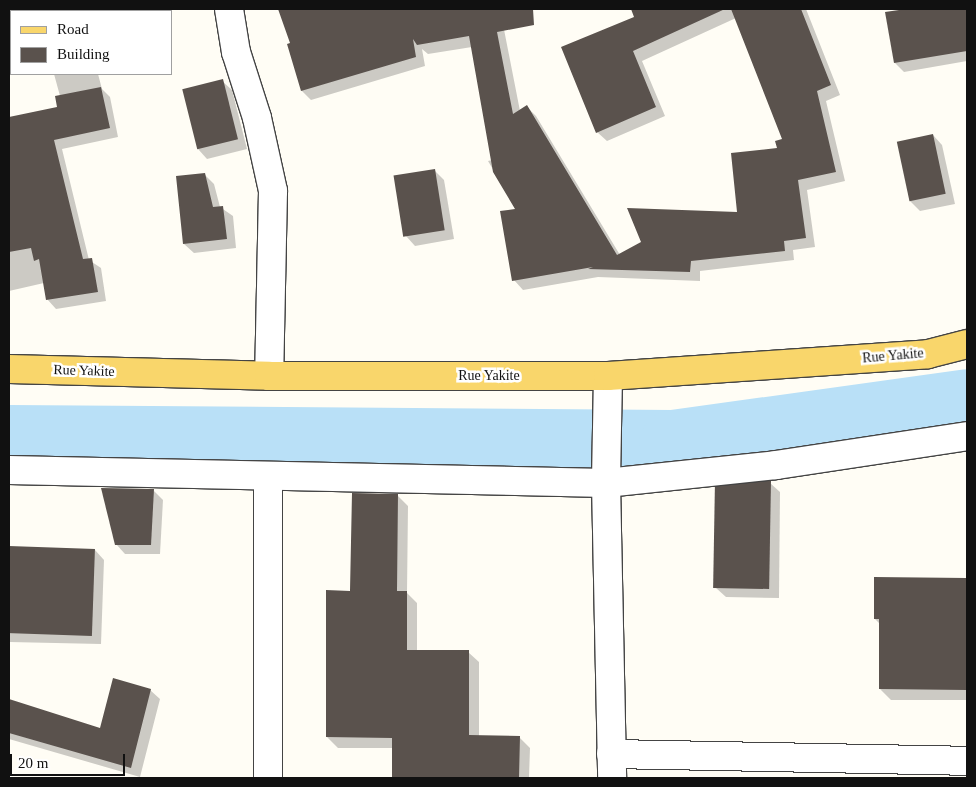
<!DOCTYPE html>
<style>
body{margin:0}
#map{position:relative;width:976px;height:787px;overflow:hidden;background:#fffdf5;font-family:Georgia,serif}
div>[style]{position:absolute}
.shadow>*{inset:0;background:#0003}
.river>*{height:69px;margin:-34.5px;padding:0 34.5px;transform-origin:34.5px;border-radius:34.5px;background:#b9e0f7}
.building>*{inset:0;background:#5a524d;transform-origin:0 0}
.roads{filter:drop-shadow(1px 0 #444) drop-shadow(-1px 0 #444) drop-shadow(0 1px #444) drop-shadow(0 -1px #444)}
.minor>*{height:28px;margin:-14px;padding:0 14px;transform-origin:14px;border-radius:14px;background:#fff}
.major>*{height:28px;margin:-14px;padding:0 14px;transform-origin:14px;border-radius:14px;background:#f9d66b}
span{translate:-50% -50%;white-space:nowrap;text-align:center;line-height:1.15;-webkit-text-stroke:5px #fff;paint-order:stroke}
.street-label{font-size:14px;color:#111}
.frame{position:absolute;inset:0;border:10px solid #111;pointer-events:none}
.legend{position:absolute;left:10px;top:10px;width:162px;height:65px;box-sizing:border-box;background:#fff;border:1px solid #a0a0a0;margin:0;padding:6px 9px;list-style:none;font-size:15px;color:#111}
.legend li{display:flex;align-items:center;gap:10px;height:25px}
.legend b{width:25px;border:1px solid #a0a0a0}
.scale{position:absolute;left:10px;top:754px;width:115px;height:22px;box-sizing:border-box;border:2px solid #111;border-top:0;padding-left:6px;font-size:15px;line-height:18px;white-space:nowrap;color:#111;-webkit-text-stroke:4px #fff;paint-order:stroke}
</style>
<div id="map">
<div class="shadow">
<div style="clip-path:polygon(9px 9px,89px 9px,90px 11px,11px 11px,9px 25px)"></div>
<div style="clip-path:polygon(279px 9px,500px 9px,520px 111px,527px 107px,536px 116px,620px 255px,738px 213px,784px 140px,736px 18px,642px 61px,665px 116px,607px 141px,597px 132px,636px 17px,632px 9px,806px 9px,840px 95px,826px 101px,845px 181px,807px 190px,815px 247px,793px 250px,794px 260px,700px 271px,700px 281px,598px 277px,523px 290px,514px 280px,517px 210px,488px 161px,492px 160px,472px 47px,428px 54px,422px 49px,425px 66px,311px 100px,302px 91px,292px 44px)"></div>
<div style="clip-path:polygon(914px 9px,967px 9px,967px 61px,904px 72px,895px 63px,887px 13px)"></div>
<div style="clip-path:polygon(54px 74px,98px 74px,102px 89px,110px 97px,118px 137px,62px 149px,89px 260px,101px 268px,106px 301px,56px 309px,47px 299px,44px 283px,9px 291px,9px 119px,59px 108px,60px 96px)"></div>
<div style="clip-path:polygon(222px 81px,232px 90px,247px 149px,207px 159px,198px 149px)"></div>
<div style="clip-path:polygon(933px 135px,942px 145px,955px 204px,920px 211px,910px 201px)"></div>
<div style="clip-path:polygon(434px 170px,444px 180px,454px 239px,415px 246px,406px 236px)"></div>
<div style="clip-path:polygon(205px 175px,214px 184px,220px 207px,233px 216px,236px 248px,194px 253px,184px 244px)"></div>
<div style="clip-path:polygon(770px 483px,780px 492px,779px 598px,726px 597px,716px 588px)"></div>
<div style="clip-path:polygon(153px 490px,163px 500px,160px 554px,125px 554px,116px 544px)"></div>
<div style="clip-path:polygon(397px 495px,408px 506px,407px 593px,417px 603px,417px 652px,468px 652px,479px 662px,479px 737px,519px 737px,530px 748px,529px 778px,393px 778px,393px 748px,338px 748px,327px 737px,352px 592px)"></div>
<div style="clip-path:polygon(9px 547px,95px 550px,104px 560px,101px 644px,9px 642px)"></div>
<div style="clip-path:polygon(875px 578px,967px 579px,967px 700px,891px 700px,880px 689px,880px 624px,875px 619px)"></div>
<div style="clip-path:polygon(150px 690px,160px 699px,140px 777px,9px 739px,9px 700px,101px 729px)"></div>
</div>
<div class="river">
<div style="left:9px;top:439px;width:664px;rotate:0.43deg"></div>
<div style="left:673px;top:444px;width:297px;rotate:-7.9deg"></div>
</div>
<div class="building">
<div style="clip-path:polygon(278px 9px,533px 9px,534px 25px,497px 32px,513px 114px,527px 105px,617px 255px,641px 242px,627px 208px,737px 212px,731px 153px,777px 148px,775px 141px,782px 139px,731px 9px,801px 9px,831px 85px,817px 91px,836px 172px,798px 180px,806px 238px,784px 241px,785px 251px,691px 261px,690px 272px,588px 269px,593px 267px,512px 281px,500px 211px,515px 209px,493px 172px,469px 36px,417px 45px,413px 39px,416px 57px,301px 91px,287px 44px,290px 43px)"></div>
<div style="clip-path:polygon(631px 9px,725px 9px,633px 51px,656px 107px,596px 133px,561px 47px,634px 17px)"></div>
<div style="clip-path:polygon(906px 9px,967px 9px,967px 51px,894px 63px,885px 12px)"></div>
<div style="left:223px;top:79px;width:62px;height:42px;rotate:76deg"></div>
<div style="clip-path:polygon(101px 87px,110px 128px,54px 140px,83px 259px,92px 258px,98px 292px,46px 300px,39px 259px,34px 261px,31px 248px,9px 252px,9px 117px,57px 107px,55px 96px)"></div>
<div style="left:933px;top:134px;width:61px;height:37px;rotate:78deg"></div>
<div style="left:435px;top:169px;width:62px;height:42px;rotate:81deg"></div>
<div style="clip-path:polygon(205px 173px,213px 207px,223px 206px,227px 239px,183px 244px,176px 176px)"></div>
<div style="left:771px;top:481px;width:108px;height:56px;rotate:91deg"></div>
<div style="clip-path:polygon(101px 488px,154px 489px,151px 545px,115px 545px)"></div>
<div style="clip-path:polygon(352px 493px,398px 494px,397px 591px,407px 591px,407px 650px,469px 650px,469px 735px,520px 736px,519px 778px,392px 778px,392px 738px,326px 737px,326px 590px,350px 591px)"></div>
<div style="left:9px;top:546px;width:86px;height:87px;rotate:2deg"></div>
<div style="clip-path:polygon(874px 577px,967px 578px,967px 690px,879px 689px,879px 619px,874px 619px)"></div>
<div style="clip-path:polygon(113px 678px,151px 689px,131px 768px,9px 733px,9px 699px,100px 728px)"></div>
</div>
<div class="roads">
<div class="minor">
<div style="left:229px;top:9px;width:44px;rotate:80.8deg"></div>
<div style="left:236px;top:52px;width:69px;rotate:72.3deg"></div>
<div style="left:257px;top:118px;width:75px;rotate:77.6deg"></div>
<div style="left:273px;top:191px;width:185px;rotate:91.2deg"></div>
<div style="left:608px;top:376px;width:107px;rotate:91.1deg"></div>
<div style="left:606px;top:483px;width:295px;rotate:88.8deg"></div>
<div style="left:9px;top:470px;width:597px;rotate:1.25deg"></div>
<div style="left:606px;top:483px;width:171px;rotate:-6deg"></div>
<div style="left:776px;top:465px;width:193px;rotate:-8.6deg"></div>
<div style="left:611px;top:754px;width:356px;rotate:1.1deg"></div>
<div style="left:268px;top:778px;width:300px;rotate:-90deg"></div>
</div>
<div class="major">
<div style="left:9px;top:369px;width:260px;rotate:1.5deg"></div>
<div style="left:269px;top:376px;width:339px"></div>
<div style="left:608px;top:376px;width:321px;rotate:-3.9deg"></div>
<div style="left:928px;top:354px;width:40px;rotate:-14.4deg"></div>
</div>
</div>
<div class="street-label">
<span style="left:893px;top:356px;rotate:-5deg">Rue Yakite</span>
<span style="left:84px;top:371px;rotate:2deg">Rue Yakite</span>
<span style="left:489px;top:376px">Rue Yakite</span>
</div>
<div class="frame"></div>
<ul class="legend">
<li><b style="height:6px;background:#f9d66b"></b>Road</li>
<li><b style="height:14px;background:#5a524d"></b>Building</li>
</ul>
<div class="scale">20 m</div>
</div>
